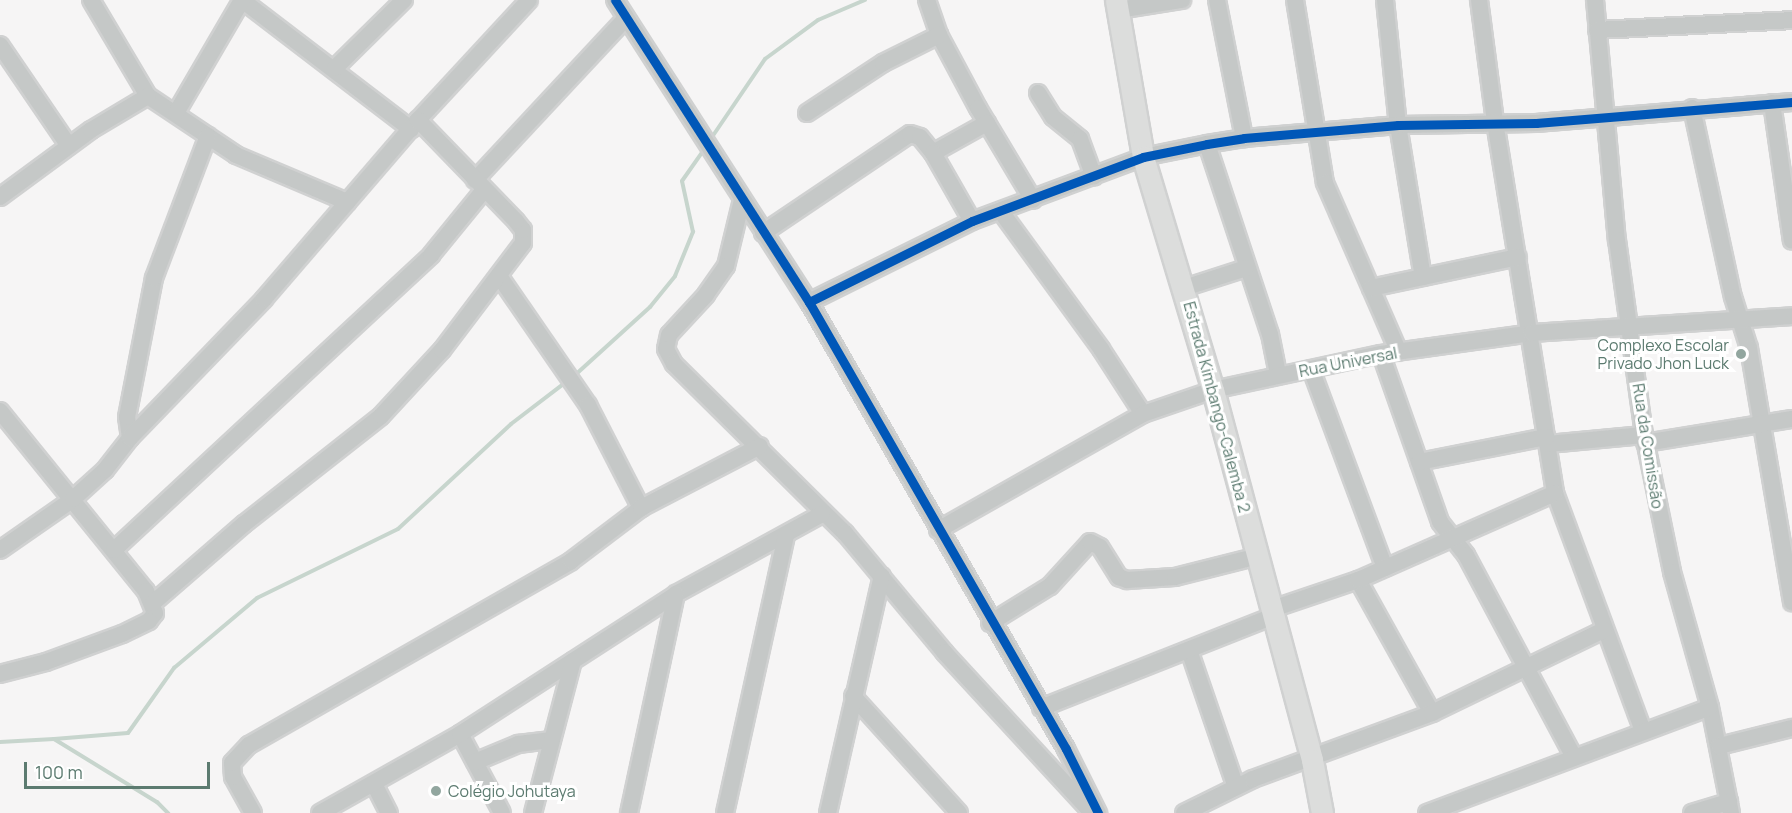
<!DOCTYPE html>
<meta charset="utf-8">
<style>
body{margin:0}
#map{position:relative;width:1792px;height:813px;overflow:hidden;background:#f6f5f5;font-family:Manrope,sans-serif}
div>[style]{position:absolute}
.stream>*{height:4px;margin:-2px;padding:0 2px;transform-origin:2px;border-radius:2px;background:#c7d5cd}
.roads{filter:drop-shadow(2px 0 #d0d1d1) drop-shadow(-2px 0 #d0d1d1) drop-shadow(0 2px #d0d1d1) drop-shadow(0 -2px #d0d1d1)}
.minor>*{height:16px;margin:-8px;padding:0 8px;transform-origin:8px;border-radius:8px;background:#c5c8c7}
.major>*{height:21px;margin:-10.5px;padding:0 10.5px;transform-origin:10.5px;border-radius:10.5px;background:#dcdddc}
.cycleway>*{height:9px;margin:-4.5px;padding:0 4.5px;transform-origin:4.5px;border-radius:4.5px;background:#0057b8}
.dots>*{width:16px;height:16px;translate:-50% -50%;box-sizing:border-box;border:3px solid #fff;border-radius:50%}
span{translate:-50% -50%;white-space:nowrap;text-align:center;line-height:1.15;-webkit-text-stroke:6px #fff;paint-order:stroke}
.poi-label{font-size:16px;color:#5c7b70}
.right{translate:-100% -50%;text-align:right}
.left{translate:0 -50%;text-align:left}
.street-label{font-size:16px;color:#5c7b70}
.scale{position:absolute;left:24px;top:762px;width:186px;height:27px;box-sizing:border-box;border:3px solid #5c7b70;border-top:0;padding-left:8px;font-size:18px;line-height:21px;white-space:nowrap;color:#5c7b70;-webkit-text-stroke:4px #fff;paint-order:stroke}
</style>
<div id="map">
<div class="stream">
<div style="left:710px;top:140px;width:98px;rotate:-55.8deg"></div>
<div style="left:765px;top:59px;width:66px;rotate:-36.3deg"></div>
<div style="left:818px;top:20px;width:51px;rotate:-23.1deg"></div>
<div style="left:574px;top:376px;width:103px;rotate:-42.2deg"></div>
<div style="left:650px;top:307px;width:40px;rotate:-51deg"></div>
<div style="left:675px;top:276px;width:48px;rotate:-67.8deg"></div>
<div style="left:693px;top:232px;width:52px;rotate:-102.2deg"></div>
<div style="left:682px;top:181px;width:39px;rotate:-55deg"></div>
<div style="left:54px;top:739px;width:74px;rotate:-4.6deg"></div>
<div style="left:128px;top:733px;width:80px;rotate:-54.7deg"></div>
<div style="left:174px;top:668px;width:109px;rotate:-40.1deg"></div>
<div style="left:257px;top:598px;width:157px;rotate:-26.1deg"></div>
<div style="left:398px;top:529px;width:154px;rotate:-42.9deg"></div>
<div style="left:511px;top:424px;width:69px;rotate:-37.4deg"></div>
<div style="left:0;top:742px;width:54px;rotate:-3.2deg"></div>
<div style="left:54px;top:739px;width:121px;rotate:31.5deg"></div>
<div style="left:157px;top:802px;width:16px;rotate:45deg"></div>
</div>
<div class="roads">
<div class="minor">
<div style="left:91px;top:0;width:112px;rotate:59.3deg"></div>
<div style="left:148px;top:96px;width:106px;rotate:33.8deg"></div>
<div style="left:236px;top:155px;width:121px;rotate:22.9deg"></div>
<div style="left:242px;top:0;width:213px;rotate:37.4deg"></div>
<div style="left:615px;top:0;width:359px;rotate:57.3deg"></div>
<div style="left:809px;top:302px;width:516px;rotate:60.1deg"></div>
<div style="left:1066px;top:749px;width:72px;rotate:63.4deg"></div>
<div style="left:927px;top:0;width:37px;rotate:71deg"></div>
<div style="left:939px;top:35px;width:83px;rotate:61.9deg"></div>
<div style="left:978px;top:108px;width:107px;rotate:59.1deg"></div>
<div style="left:1217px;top:0;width:141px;rotate:78.9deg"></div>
<div style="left:1295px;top:0;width:185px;rotate:80.7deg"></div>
<div style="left:1325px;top:183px;width:184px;rotate:66.4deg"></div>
<div style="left:1385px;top:0;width:126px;rotate:84.1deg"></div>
<div style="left:1398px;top:125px;width:154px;rotate:80.7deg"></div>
<div style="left:1479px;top:0;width:123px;rotate:82.5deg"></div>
<div style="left:1495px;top:122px;width:376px;rotate:80.8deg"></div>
<div style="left:1555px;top:493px;width:254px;rotate:69.7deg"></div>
<div style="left:1595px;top:0;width:241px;rotate:84.8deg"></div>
<div style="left:1617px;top:240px;width:197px;rotate:82.1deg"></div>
<div style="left:1644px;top:435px;width:140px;rotate:78.4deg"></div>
<div style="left:1672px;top:572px;width:140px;rotate:74.3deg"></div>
<div style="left:1710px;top:707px;width:108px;rotate:78.8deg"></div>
<div style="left:1118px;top:10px;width:65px;rotate:-8.9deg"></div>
<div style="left:1597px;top:30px;width:195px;rotate:-2.9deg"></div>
<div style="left:0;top:45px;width:122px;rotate:55.7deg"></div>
<div style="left:335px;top:68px;width:97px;rotate:-44.6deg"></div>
<div style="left:1038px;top:93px;width:28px;rotate:58deg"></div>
<div style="left:1053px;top:117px;width:35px;rotate:39deg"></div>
<div style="left:1080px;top:139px;width:40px;rotate:69.8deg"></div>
<div style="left:1772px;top:103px;width:139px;rotate:81.8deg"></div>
<div style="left:1692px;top:108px;width:193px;rotate:77.8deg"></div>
<div style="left:1733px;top:297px;width:53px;rotate:72.6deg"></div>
<div style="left:1749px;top:348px;width:258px;rotate:80.4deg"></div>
<div style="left:176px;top:113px;width:131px;rotate:-59.7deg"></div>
<div style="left:807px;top:113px;width:91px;rotate:-33.3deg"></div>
<div style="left:883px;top:63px;width:63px;rotate:-26.6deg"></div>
<div style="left:1207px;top:144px;width:200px;rotate:71.7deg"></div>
<div style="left:1270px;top:334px;width:41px;rotate:78.7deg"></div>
<div style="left:933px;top:153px;width:62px;rotate:-29.1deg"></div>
<div style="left:475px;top:180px;width:221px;rotate:-47deg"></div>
<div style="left:0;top:197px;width:113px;rotate:-36.4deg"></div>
<div style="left:91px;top:130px;width:66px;rotate:-30.8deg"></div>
<div style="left:742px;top:200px;width:68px;rotate:103.6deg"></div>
<div style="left:726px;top:266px;width:35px;rotate:125deg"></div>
<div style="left:706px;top:295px;width:54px;rotate:132.8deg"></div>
<div style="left:669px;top:335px;width:14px;rotate:102deg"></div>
<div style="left:666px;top:349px;width:17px;rotate:62deg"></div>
<div style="left:674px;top:364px;width:240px;rotate:44.7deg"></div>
<div style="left:845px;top:533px;width:155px;rotate:50.2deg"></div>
<div style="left:944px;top:652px;width:219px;rotate:47.4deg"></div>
<div style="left:1002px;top:213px;width:168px;rotate:53.9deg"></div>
<div style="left:1101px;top:349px;width:77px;rotate:57.1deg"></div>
<div style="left:763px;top:233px;width:177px;rotate:-34deg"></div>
<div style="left:910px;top:134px;width:10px;rotate:17deg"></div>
<div style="left:920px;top:137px;width:21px;rotate:51deg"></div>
<div style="left:933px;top:153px;width:78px;rotate:60.2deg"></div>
<div style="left:499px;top:276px;width:157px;rotate:55.4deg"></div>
<div style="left:588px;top:405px;width:116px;rotate:62.8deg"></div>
<div style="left:1184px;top:288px;width:65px;rotate:-17.9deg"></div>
<div style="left:1371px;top:288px;width:150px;rotate:-11.9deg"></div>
<div style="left:809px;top:302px;width:182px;rotate:-26.4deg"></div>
<div style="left:972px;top:221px;width:183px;rotate:-20.5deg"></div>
<div style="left:1143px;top:157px;width:65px;rotate:-11.5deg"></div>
<div style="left:1207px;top:144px;width:37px;rotate:-9deg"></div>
<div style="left:1244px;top:138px;width:155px;rotate:-4.8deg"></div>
<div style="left:1398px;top:125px;width:138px;rotate:-0.8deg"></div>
<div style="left:1536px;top:123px;width:257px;rotate:-4.7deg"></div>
<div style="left:1381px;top:354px;width:178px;rotate:70.6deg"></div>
<div style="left:1440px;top:522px;width:42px;rotate:51.8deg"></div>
<div style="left:1466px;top:555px;width:229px;rotate:61.9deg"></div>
<div style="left:1311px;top:369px;width:212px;rotate:69.6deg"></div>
<div style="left:0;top:411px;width:232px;rotate:51deg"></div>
<div style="left:146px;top:591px;width:24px;rotate:68deg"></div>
<div style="left:155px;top:613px;width:10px;rotate:127deg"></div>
<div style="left:149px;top:621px;width:30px;rotate:154deg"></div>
<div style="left:122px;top:634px;width:81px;rotate:159.8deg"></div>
<div style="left:46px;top:662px;width:48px;rotate:165.4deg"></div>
<div style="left:130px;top:438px;width:21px;rotate:-98deg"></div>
<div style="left:127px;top:417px;width:142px;rotate:-79deg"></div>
<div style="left:154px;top:278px;width:152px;rotate:-69.2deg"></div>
<div style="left:1645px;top:443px;width:149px;rotate:-9.3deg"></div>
<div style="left:1548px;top:444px;width:96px;rotate:-5.4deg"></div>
<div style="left:1419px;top:462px;width:130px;rotate:-11.1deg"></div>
<div style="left:938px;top:530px;width:236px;rotate:-29.5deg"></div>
<div style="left:1143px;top:414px;width:74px;rotate:-18.9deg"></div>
<div style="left:1213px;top:390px;width:172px;rotate:-12.1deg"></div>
<div style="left:1381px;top:354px;width:152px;rotate:-7.9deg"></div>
<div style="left:1532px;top:333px;width:261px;rotate:-3.7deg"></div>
<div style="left:0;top:550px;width:89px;rotate:-34.9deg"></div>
<div style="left:73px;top:499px;width:43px;rotate:-42.2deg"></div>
<div style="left:105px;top:470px;width:41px;rotate:-52deg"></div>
<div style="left:130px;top:438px;width:193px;rotate:-46deg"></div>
<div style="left:264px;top:299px;width:236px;rotate:-49.3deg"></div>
<div style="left:418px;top:120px;width:163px;rotate:-47.2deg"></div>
<div style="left:114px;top:550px;width:433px;rotate:-42.9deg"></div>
<div style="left:431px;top:255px;width:84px;rotate:-50.8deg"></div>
<div style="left:1358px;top:580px;width:152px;rotate:60.9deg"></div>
<div style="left:153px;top:603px;width:121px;rotate:-41deg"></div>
<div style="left:244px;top:524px;width:174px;rotate:-38.2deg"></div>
<div style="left:381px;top:416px;width:90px;rotate:-47.3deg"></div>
<div style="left:442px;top:350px;width:134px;rotate:-52.9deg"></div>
<div style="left:523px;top:243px;width:13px;rotate:-90deg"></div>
<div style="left:523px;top:230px;width:11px;rotate:-128deg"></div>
<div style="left:516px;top:221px;width:141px;rotate:-134.1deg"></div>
<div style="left:1272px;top:609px;width:91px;rotate:-18.6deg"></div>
<div style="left:1358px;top:580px;width:215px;rotate:-23.8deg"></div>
<div style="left:990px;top:623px;width:70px;rotate:-31.7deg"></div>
<div style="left:1050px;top:586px;width:59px;rotate:-47.7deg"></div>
<div style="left:1090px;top:542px;width:11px;rotate:27deg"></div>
<div style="left:1100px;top:547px;width:36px;rotate:58deg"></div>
<div style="left:1119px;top:577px;width:9px;rotate:21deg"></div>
<div style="left:1127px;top:580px;width:48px;rotate:-3.6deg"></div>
<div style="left:1175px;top:577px;width:86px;rotate:-14.2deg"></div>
<div style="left:1189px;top:650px;width:145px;rotate:71.1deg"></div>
<div style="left:853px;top:696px;width:158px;rotate:47.8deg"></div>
<div style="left:1041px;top:708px;width:250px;rotate:-21.6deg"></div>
<div style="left:460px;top:734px;width:89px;rotate:62deg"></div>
<div style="left:1719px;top:746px;width:75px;rotate:-13.9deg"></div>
<div style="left:475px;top:762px;width:47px;rotate:-22.7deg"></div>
<div style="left:518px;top:744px;width:34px;rotate:-7deg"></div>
<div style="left:374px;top:784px;width:33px;rotate:63deg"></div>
<div style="left:253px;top:813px;width:41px;rotate:-119.1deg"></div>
<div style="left:233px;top:777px;width:14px;rotate:-94deg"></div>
<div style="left:232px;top:763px;width:25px;rotate:-47deg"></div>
<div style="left:249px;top:745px;width:371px;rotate:-29.7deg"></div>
<div style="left:571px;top:561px;width:88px;rotate:-37.1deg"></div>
<div style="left:641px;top:508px;width:134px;rotate:-27.5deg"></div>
<div style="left:320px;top:813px;width:161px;rotate:-29.4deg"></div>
<div style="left:460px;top:734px;width:257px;rotate:-32.9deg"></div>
<div style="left:676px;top:594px;width:166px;rotate:-28.7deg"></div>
<div style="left:533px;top:813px;width:157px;rotate:-75.3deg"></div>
<div style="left:629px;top:813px;width:224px;rotate:-77.9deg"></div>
<div style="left:725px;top:813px;width:284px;rotate:-77.6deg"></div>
<div style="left:828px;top:813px;width:243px;rotate:-77.2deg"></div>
<div style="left:1184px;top:813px;width:77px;rotate:-26.2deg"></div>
<div style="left:1253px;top:779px;width:191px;rotate:-20.2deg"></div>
<div style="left:1432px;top:713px;width:191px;rotate:-25.8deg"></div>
<div style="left:1427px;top:813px;width:302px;rotate:-20.5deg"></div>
<div style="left:1692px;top:813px;width:39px;rotate:-17deg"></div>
</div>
<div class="major">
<div style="left:1116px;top:0;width:159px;rotate:80.2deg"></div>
<div style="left:1143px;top:157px;width:243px;rotate:73.3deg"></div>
<div style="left:1213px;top:390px;width:383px;rotate:75deg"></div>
<div style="left:1312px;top:760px;width:54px;rotate:79.3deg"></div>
</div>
</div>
<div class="cycleway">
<div style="left:615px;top:0;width:359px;rotate:57.3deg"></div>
<div style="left:809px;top:302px;width:516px;rotate:60.1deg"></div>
<div style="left:1066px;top:749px;width:72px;rotate:63.4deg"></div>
<div style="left:809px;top:302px;width:182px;rotate:-26.4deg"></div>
<div style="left:972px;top:221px;width:183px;rotate:-20.5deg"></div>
<div style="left:1143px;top:157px;width:65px;rotate:-11.5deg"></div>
<div style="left:1207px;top:144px;width:37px;rotate:-9deg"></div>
<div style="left:1244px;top:138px;width:155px;rotate:-4.8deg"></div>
<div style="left:1398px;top:125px;width:138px;rotate:-0.8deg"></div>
<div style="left:1536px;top:123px;width:257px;rotate:-4.7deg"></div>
</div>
<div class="dots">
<div style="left:1741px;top:354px;background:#92a69f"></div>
<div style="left:436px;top:791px;background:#92a69f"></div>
</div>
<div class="poi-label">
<span class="right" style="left:1729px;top:354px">Complexo Escolar<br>Privado Jhon Luck</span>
<span class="left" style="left:448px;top:791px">Colégio Johutaya</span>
</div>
<div class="street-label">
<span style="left:1348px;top:362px;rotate:-11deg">Rua Universal</span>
<span style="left:1217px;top:407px;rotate:75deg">Estrada Kimbango-Calemba 2</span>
<span style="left:1648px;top:446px;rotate:81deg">Rua da Comissão</span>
</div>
<div class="scale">100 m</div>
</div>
